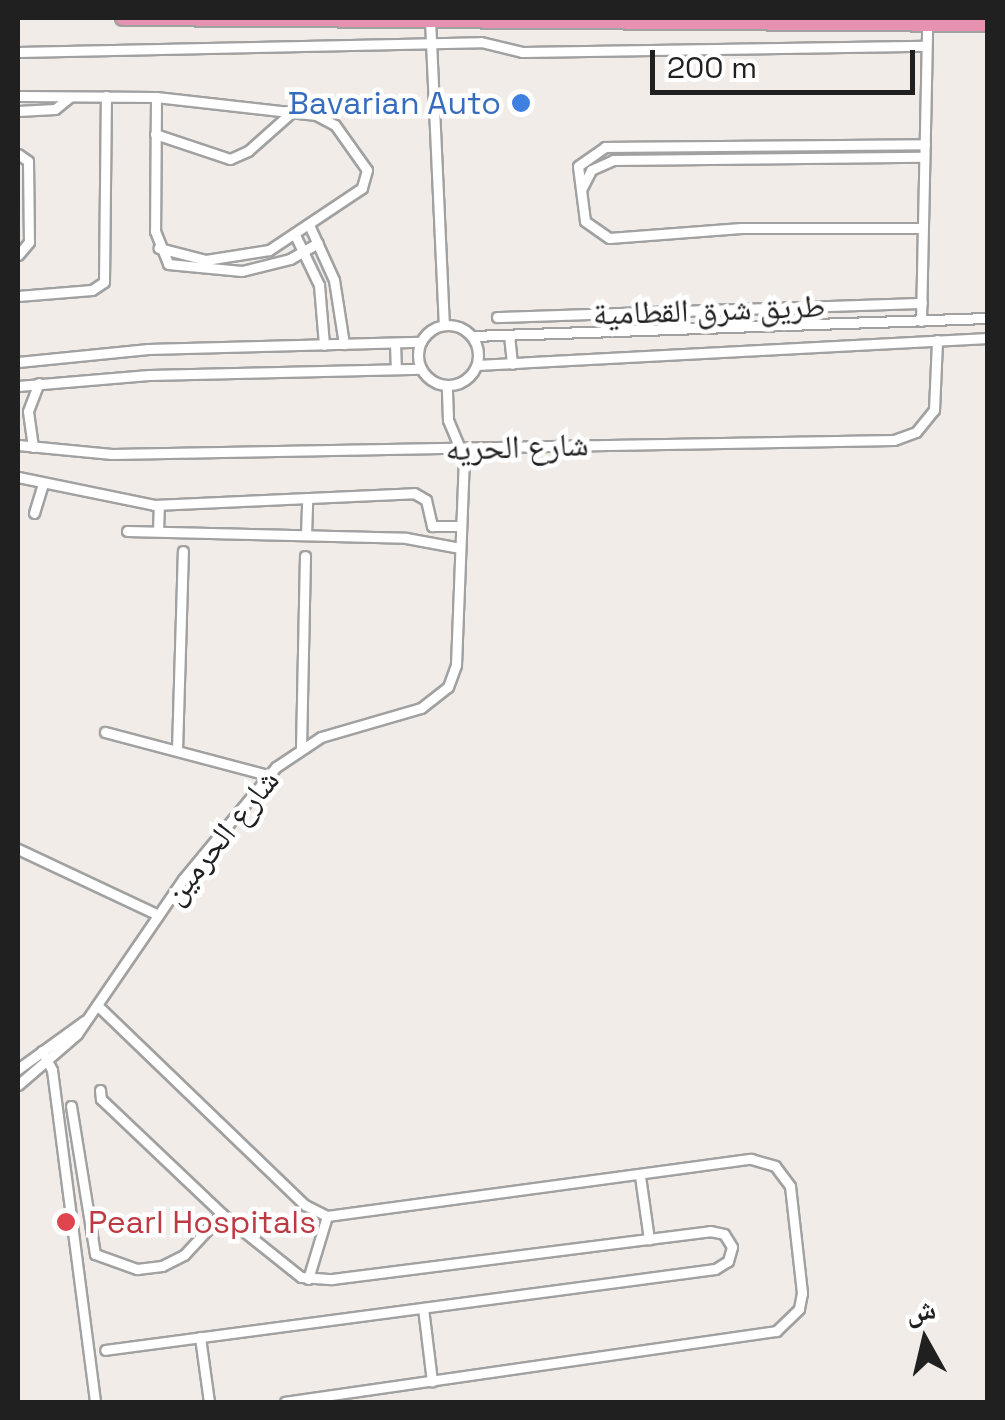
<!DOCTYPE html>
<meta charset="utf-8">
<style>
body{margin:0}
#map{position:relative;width:1005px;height:1420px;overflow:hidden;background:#f1ece7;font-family:"Space Grotesk","Noto Naskh Arabic",sans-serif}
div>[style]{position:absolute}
.roads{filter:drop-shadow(2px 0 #a1a1a1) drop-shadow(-2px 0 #a1a1a1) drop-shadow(0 2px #a1a1a1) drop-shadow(0 -2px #a1a1a1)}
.minor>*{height:9px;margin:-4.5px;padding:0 4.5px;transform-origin:4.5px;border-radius:4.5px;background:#fff}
.minor>.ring{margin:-4.5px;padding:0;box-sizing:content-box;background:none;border:9px solid #fff;border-radius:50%}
.highway>*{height:14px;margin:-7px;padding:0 7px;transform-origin:7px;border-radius:7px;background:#e691af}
.dots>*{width:28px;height:28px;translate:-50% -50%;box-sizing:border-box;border:5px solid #fff;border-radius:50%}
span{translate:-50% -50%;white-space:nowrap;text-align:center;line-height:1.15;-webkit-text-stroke:9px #fff;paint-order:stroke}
.shop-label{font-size:32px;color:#366cbe}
.right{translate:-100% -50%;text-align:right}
.street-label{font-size:32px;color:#202020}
.health-label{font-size:32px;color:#be3a42}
.left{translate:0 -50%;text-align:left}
.frame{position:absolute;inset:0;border:20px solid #202020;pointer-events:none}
.north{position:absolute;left:875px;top:1290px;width:100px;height:100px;-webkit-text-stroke:8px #fff;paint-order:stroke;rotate:352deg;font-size:28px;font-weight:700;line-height:40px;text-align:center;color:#202020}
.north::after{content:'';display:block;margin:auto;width:35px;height:45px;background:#202020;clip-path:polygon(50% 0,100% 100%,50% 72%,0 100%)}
.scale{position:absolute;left:650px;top:50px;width:265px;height:45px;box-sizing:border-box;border:5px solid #202020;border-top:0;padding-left:12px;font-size:30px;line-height:35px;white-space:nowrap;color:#202020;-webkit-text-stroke:8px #fff;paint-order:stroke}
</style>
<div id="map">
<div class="roads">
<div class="minor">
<div style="left:430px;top:19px;width:306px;rotate:87.4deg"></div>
<div style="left:18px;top:52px;width:463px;rotate:-1.2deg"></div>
<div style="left:481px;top:42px;width:42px;rotate:13.7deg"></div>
<div style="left:522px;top:52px;width:404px;rotate:-0.9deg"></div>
<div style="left:18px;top:96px;width:138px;rotate:0.4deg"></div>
<div style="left:156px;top:97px;width:161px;rotate:6.4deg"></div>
<div style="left:316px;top:115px;width:21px;rotate:28deg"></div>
<div style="left:335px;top:125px;width:55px;rotate:54.6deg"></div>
<div style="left:367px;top:170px;width:19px;rotate:106deg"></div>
<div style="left:362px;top:188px;width:112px;rotate:146.3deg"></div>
<div style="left:269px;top:250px;width:64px;rotate:171deg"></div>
<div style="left:206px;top:260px;width:49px;rotate:-165.7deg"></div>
<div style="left:156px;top:97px;width:134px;rotate:90.4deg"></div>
<div style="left:155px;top:231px;width:35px;rotate:68deg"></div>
<div style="left:168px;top:264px;width:74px;rotate:5.4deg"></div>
<div style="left:242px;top:271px;width:49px;rotate:-14deg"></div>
<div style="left:290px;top:259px;width:32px;rotate:-30deg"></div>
<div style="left:18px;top:111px;width:37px;rotate:-3deg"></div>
<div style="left:55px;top:109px;width:19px;rotate:-39deg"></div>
<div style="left:155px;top:134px;width:79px;rotate:18.4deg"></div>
<div style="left:230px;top:159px;width:20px;rotate:-24deg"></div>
<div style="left:248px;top:151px;width:60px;rotate:-41.6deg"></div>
<div style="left:18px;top:154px;width:12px;rotate:35deg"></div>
<div style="left:28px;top:161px;width:81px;rotate:89.3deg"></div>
<div style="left:29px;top:242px;width:17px;rotate:130deg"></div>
<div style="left:582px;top:188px;width:20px;rotate:-63deg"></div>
<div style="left:591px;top:170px;width:24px;rotate:-24deg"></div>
<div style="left:613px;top:160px;width:311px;rotate:-0.6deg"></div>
<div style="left:310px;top:227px;width:58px;rotate:65.6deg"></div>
<div style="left:334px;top:280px;width:65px;rotate:81.1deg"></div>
<div style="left:923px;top:228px;width:182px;rotate:180deg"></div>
<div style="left:741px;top:228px;width:132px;rotate:175.7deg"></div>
<div style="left:609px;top:238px;width:29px;rotate:-145deg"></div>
<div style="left:585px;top:221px;width:55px;rotate:-97.3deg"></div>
<div style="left:578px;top:166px;width:33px;rotate:-35deg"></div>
<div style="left:605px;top:147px;width:320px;rotate:-0.5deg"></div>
<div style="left:296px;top:237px;width:53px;rotate:64.4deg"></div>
<div style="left:319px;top:285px;width:60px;rotate:85.2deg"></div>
<div style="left:18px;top:296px;width:74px;rotate:-4.6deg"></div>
<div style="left:92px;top:290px;width:14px;rotate:-34deg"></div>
<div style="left:104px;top:282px;width:186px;rotate:-89.4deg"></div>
<div style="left:497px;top:317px;width:425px;rotate:-1.9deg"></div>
<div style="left:921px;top:321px;width:297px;rotate:-88.8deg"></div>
<div class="ring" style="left:418px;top:325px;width:51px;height:51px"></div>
<div style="left:509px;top:335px;width:29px;rotate:84deg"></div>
<div style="left:472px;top:336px;width:516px;rotate:-2deg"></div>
<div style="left:395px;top:343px;width:26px;rotate:88deg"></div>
<div style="left:18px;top:362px;width:131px;rotate:-5.7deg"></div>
<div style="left:148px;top:349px;width:273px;rotate:-1.5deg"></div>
<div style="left:477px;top:365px;width:512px;rotate:-3.02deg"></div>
<div style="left:18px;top:386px;width:131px;rotate:-4.8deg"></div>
<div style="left:149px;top:375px;width:272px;rotate:-1.3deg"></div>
<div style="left:18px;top:445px;width:94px;rotate:5.5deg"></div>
<div style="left:112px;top:454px;width:782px;rotate:-1.03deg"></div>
<div style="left:894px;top:440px;width:23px;rotate:-20deg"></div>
<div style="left:916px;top:432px;width:28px;rotate:-51deg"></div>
<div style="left:934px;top:410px;width:70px;rotate:-87.5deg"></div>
<div style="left:33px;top:447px;width:36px;rotate:-98deg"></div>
<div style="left:28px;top:411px;width:30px;rotate:-69deg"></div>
<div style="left:18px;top:477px;width:139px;rotate:11.6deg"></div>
<div style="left:154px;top:505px;width:260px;rotate:-2.6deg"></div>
<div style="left:414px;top:493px;width:14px;rotate:30deg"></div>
<div style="left:426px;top:500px;width:27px;rotate:77deg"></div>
<div style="left:432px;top:526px;width:28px"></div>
<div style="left:34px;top:513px;width:31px;rotate:-73deg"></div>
<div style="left:127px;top:531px;width:279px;rotate:1.4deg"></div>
<div style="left:406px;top:538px;width:55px;rotate:10.5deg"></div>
<div style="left:158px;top:531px;width:26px;rotate:-88deg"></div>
<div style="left:306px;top:535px;width:37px;rotate:-88deg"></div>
<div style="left:105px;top:732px;width:169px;rotate:14.8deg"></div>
<div style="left:301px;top:747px;width:191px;rotate:-88.8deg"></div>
<div style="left:177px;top:750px;width:199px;rotate:-88.3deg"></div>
<div style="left:18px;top:849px;width:155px;rotate:25.2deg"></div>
<div style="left:97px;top:1005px;width:289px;rotate:43.9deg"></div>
<div style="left:305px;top:1205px;width:25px;rotate:27deg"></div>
<div style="left:327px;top:1216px;width:428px;rotate:-7.7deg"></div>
<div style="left:751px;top:1159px;width:25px;rotate:16deg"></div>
<div style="left:775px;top:1166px;width:25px;rotate:53deg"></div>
<div style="left:790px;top:1186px;width:108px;rotate:83.6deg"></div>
<div style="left:802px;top:1293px;width:16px;rotate:101deg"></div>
<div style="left:799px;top:1309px;width:32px;rotate:136deg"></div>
<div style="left:776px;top:1331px;width:496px;rotate:171.8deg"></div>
<div style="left:42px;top:1051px;width:21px;rotate:62deg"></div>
<div style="left:52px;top:1070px;width:335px;rotate:82.6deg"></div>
<div style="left:18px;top:1069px;width:82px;rotate:-36deg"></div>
<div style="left:18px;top:1085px;width:78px;rotate:-40.8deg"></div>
<div style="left:77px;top:1034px;width:188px;rotate:-55.6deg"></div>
<div style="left:183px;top:879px;width:146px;rotate:-50.3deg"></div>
<div style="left:276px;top:767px;width:54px;rotate:-33.7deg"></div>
<div style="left:321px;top:737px;width:104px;rotate:-16.2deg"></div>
<div style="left:421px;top:708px;width:34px;rotate:-38deg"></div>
<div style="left:448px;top:687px;width:23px;rotate:-70deg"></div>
<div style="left:456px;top:665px;width:207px;rotate:-87.8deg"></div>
<div style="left:464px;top:458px;width:41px;rotate:-112.8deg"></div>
<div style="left:448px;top:420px;width:35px;rotate:-92deg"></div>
<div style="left:100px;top:1090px;width:9px;rotate:84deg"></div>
<div style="left:101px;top:1099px;width:167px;rotate:43.5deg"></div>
<div style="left:222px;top:1214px;width:101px;rotate:38.6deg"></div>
<div style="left:301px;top:1277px;width:31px;rotate:4deg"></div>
<div style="left:332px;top:1279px;width:381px;rotate:-7.2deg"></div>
<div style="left:710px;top:1231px;width:14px;rotate:12deg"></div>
<div style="left:724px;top:1234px;width:15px;rotate:58deg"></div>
<div style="left:732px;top:1247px;width:15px;rotate:106deg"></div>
<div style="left:728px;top:1261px;width:15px;rotate:148deg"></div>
<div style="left:715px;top:1269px;width:615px;rotate:172.44deg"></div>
<div style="left:71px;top:1106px;width:150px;rotate:80.8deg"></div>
<div style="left:95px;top:1254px;width:45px;rotate:19.7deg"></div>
<div style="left:137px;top:1269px;width:25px;rotate:-7deg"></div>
<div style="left:162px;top:1266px;width:25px;rotate:-27deg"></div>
<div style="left:184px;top:1255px;width:56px;rotate:-47.2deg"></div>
<div style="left:640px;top:1176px;width:64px;rotate:81.9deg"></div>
<div style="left:308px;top:1279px;width:66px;rotate:-73.2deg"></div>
<div style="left:423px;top:1308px;width:74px;rotate:83deg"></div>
<div style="left:200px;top:1337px;width:66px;rotate:82.1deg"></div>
</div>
<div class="highway">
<div style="left:123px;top:18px;width:865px;rotate:0.4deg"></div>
</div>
</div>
<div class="dots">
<div style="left:521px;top:103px;background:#3f7fe0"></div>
<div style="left:66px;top:1222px;background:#e0444e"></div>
</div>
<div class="shop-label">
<span class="right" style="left:501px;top:103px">Bavarian Auto</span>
</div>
<div class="street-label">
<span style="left:709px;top:310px;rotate:-2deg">طريق شرق القطامية</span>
<span style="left:517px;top:447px;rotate:-2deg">شارع الحريه</span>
<span style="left:221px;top:837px;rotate:-51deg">شارع الحرمين</span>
</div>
<div class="health-label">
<span class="left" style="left:88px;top:1222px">Pearl Hospitals</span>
</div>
<div class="frame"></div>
<div class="north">ش</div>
<div class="scale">200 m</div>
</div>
